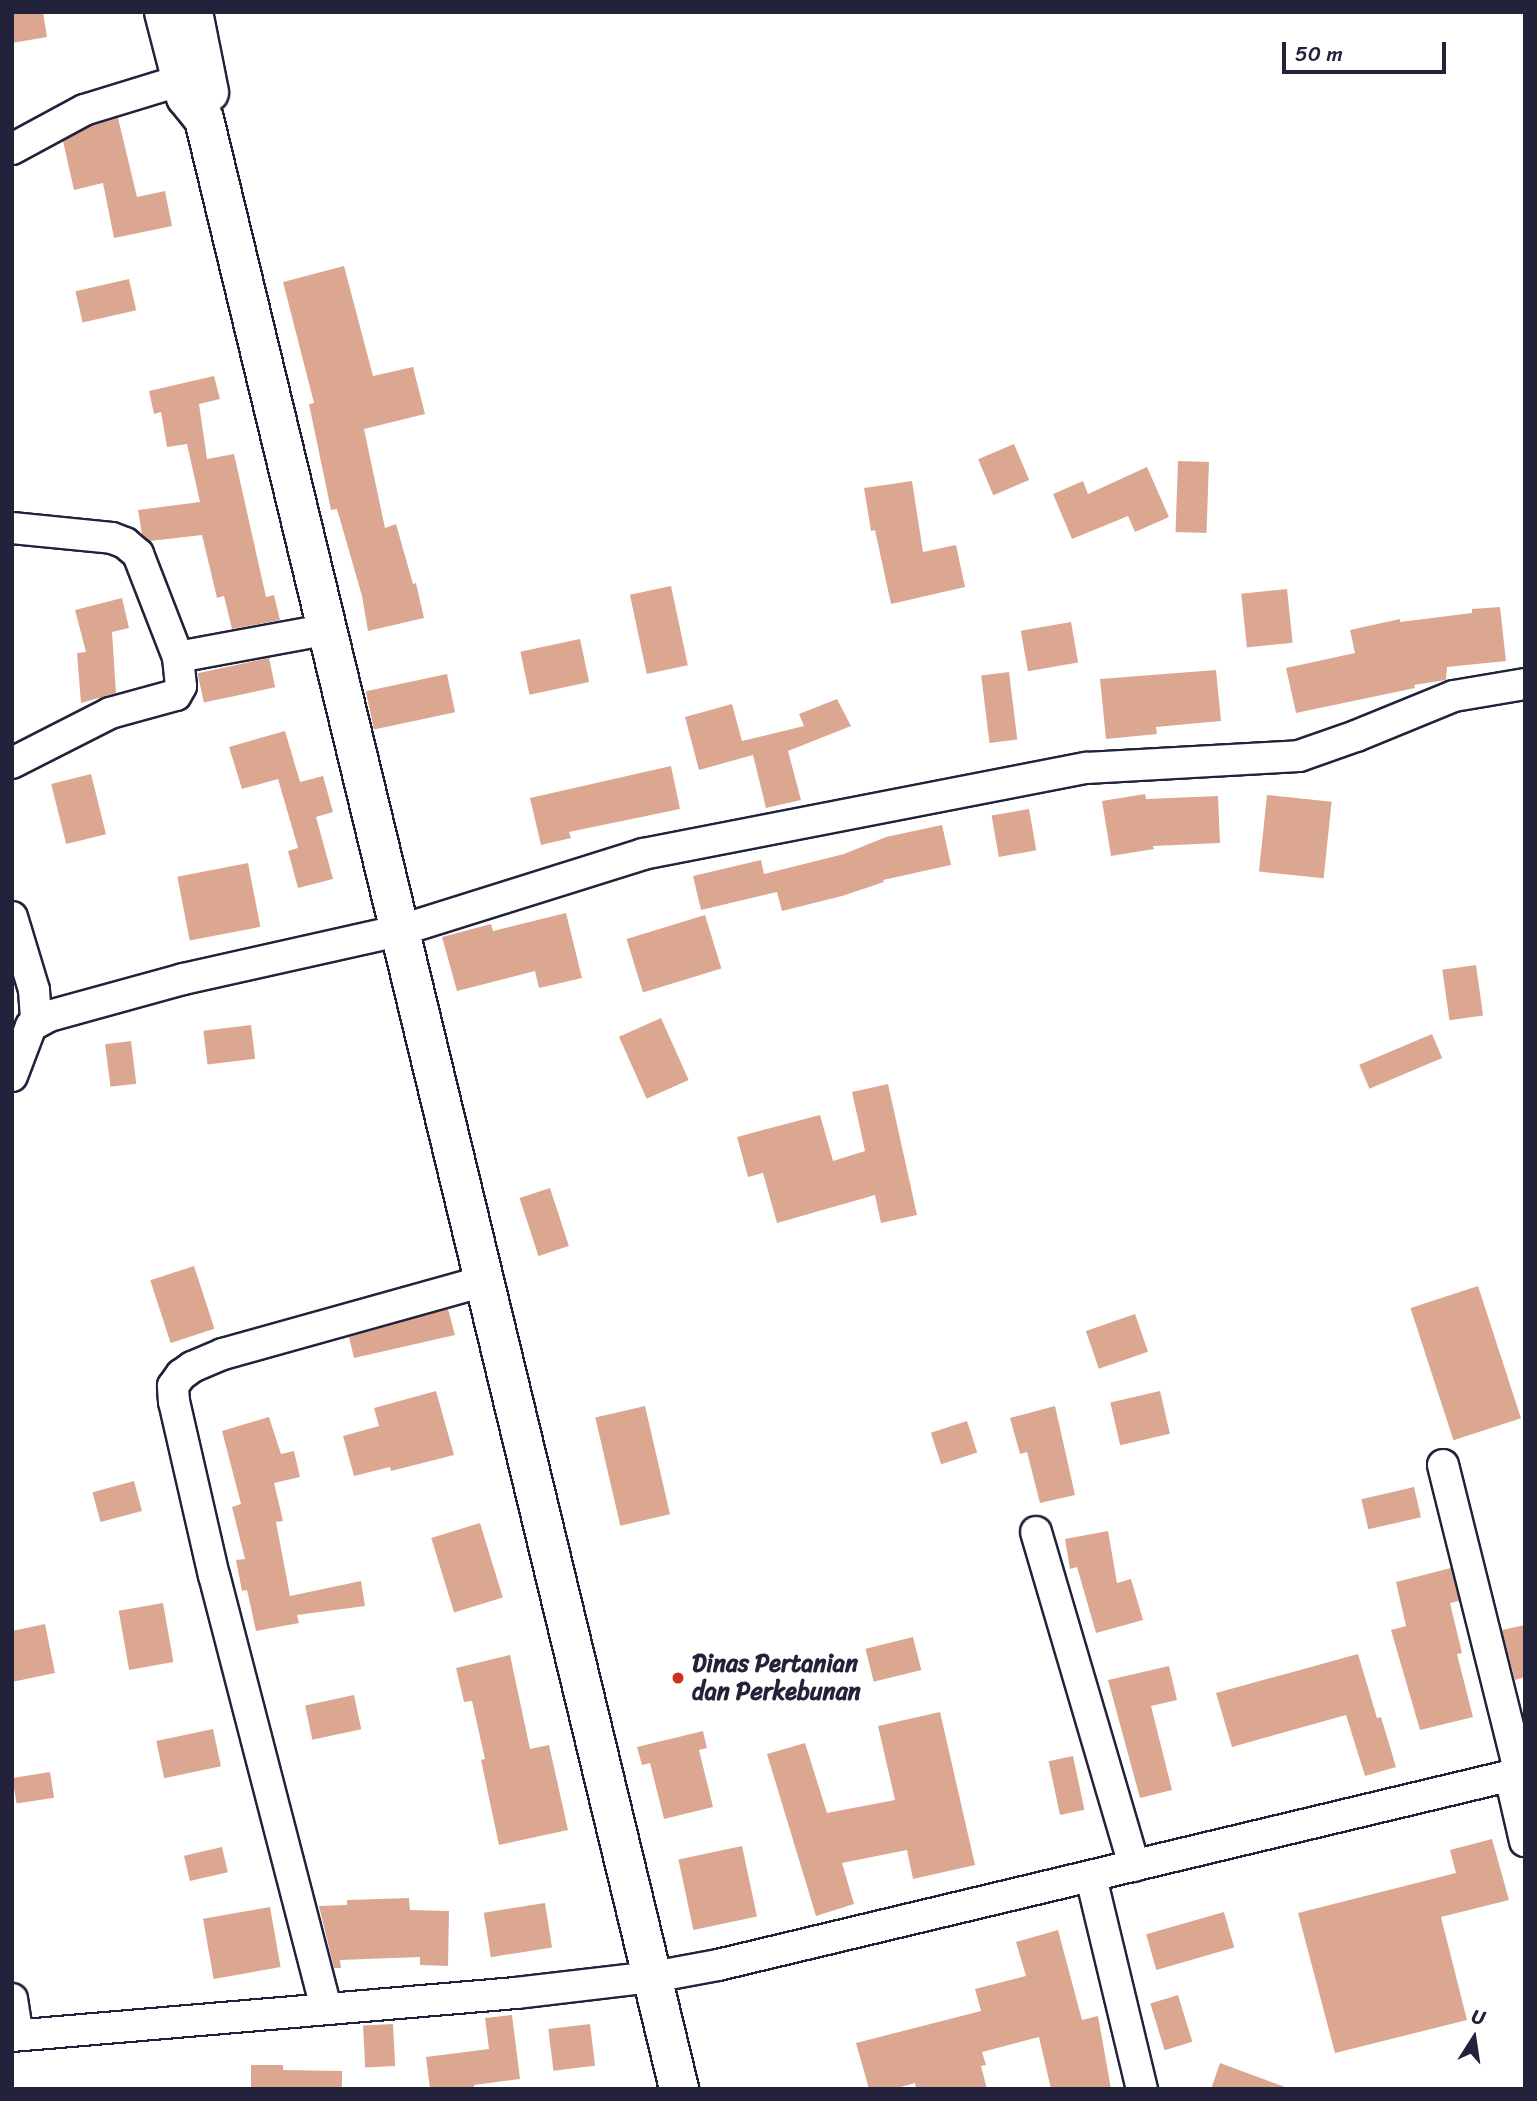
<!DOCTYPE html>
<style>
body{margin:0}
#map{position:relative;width:1537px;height:2101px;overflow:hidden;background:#fff;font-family:Sriracha,sans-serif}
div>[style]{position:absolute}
.building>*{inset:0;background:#dca791;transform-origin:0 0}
.roads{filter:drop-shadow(2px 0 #22223b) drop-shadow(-2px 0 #22223b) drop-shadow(0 2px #22223b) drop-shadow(0 -2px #22223b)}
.minor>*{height:30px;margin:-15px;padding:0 15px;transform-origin:15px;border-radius:15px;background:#fff}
.highway>*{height:38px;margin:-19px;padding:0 19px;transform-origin:19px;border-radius:19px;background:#fff}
.dots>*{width:19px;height:19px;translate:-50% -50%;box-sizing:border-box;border:4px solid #fff;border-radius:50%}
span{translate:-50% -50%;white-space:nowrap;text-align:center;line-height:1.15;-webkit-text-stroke:6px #fff;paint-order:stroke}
.poi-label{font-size:24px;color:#22223b;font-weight:700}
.left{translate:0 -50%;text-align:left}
.frame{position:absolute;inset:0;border:14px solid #22223b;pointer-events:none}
.north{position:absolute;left:1439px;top:2003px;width:70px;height:70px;-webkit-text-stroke:5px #fff;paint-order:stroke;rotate:12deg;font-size:19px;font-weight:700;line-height:28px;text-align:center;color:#22223b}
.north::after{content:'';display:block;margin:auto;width:24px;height:32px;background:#22223b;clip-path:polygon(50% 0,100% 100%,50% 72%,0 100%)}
.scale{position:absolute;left:1282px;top:42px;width:164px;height:32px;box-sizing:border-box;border:4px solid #22223b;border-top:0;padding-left:9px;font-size:21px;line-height:24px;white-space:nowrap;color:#22223b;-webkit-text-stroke:5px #fff;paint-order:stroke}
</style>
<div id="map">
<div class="building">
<div style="clip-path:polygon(12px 12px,43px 12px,47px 37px,12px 43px)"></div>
<div style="clip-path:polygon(118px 118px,137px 197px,165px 191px,172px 226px,114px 238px,103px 183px,74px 190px,63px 141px,91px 126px)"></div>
<div style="clip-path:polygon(344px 266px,373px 376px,413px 367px,425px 414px,364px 429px,385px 528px,396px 524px,413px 584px,416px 583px,424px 618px,368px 631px,362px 596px,337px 509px,331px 510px,309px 404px,314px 403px,283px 282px)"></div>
<div style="left:129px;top:279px;width:32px;height:55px;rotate:77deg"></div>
<div style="clip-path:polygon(214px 376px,220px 399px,199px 404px,207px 459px,234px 454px,266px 597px,274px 595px,280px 620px,232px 629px,224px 596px,217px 598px,202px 535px,150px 541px,142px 534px,138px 510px,200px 502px,187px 444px,167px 447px,161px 412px,154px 414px,149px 391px)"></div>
<div style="left:1014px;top:444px;width:39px;height:39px;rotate:67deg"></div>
<div style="left:1178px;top:461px;width:31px;height:71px;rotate:2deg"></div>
<div style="clip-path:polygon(1147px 467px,1169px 517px,1135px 532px,1128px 516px,1072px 539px,1053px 494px,1083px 481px,1088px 494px)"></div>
<div style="clip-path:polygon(912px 481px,923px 552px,956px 545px,965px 587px,891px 604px,875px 530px,871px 531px,864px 488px)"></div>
<div style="left:671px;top:586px;width:81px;height:42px;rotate:78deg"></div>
<div style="left:1287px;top:589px;width:54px;height:46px;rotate:84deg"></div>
<div style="clip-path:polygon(122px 598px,129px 628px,112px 632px,116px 693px,81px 703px,77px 653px,86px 652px,75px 610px)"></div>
<div style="clip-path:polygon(1500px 607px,1506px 661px,1447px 667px,1446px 680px,1414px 685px,1415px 688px,1296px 713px,1286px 668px,1355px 653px,1350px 630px,1400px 619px,1400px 622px,1472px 613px,1472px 609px)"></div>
<div style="left:1071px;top:622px;width:41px;height:51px;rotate:80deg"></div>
<div style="left:580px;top:639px;width:44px;height:61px;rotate:78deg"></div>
<div style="left:269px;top:658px;width:30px;height:73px;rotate:78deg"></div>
<div style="clip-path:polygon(1216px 670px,1221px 721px,1156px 727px,1157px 734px,1106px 739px,1100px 679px)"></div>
<div style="left:1009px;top:672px;width:68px;height:28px;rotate:83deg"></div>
<div style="left:447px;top:674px;width:39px;height:83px;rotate:78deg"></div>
<div style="clip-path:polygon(837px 699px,851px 726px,788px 751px,801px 800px,766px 808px,753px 755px,699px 770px,685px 717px,732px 704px,742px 741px,804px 726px,799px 714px)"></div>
<div style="clip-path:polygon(285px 731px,300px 782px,323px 776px,333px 812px,316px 817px,333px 879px,298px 888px,288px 851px,298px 848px,278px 779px,242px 789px,229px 747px)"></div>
<div style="clip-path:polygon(671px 766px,680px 809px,569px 832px,571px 838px,541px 845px,530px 798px)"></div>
<div style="left:91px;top:774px;width:62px;height:41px;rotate:76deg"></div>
<div style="clip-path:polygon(1145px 794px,1146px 799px,1218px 796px,1220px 843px,1153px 846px,1154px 849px,1111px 856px,1102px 801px)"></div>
<div style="left:1267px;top:795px;width:65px;height:77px;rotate:6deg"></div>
<div style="left:1029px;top:809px;width:42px;height:38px;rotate:80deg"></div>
<div style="clip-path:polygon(942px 825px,951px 865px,883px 880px,884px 882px,842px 896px,782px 911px,777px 892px,701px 910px,693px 876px,761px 860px,764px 874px,844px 854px,886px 837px)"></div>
<div style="left:248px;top:863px;width:65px;height:72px;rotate:79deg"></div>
<div style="clip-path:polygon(566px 913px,582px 978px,539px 988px,535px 971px,457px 991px,442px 937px,491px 924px,493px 931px)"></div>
<div style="left:705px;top:915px;width:56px;height:82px;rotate:73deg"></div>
<div style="left:1476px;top:965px;width:51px;height:34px;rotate:82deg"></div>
<div style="left:661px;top:1018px;width:68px;height:46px;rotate:66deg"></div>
<div style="left:251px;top:1025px;width:34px;height:48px;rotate:83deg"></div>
<div style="left:1432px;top:1034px;width:26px;height:79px;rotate:67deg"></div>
<div style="left:131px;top:1041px;width:43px;height:26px;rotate:83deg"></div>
<div style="clip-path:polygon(888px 1084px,917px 1215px,881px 1223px,875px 1195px,777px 1223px,763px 1173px,748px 1177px,737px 1137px,820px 1115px,833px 1161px,865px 1151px,852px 1092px)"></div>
<div style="left:550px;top:1188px;width:61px;height:32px;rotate:72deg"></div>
<div style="left:194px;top:1266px;width:66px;height:46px;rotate:72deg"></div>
<div style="left:1478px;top:1286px;width:139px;height:71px;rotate:72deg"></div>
<div style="clip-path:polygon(448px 1309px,455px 1335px,354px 1358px,349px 1337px)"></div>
<div style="left:1135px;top:1314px;width:40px;height:52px;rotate:71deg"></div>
<div style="clip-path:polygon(436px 1391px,454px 1455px,391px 1471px,390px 1467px,354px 1476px,343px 1436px,379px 1426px,374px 1408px)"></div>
<div style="left:1160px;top:1391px;width:44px;height:51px;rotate:77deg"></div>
<div style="left:645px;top:1406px;width:111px;height:51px;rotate:77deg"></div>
<div style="clip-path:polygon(1055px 1406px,1075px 1495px,1040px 1503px,1027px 1452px,1020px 1454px,1010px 1418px)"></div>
<div style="clip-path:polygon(269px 1417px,281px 1454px,294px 1451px,300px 1477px,274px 1483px,283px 1521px,276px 1522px,290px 1596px,361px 1581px,365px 1606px,297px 1615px,299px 1623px,256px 1631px,247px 1590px,242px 1591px,236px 1560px,245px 1559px,232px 1507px,241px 1504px,222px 1431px)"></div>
<div style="left:967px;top:1421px;width:33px;height:38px;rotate:72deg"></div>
<div style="left:134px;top:1481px;width:31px;height:43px;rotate:75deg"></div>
<div style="left:1414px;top:1487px;width:31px;height:54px;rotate:77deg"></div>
<div style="left:480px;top:1523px;width:78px;height:51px;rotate:73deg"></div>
<div style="clip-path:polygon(1108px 1531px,1117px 1583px,1131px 1579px,1143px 1620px,1096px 1633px,1077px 1567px,1070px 1569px,1065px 1539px)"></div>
<div style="clip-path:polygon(1451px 1568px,1459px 1601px,1450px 1603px,1462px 1653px,1457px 1654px,1473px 1717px,1420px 1730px,1391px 1630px,1406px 1626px,1396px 1582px)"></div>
<div style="left:163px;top:1603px;width:60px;height:45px;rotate:80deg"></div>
<div style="clip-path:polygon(45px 1624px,55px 1673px,12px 1682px,12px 1631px)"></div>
<div style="clip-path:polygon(1525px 1625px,1525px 1677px,1515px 1680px,1502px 1630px)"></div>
<div style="left:913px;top:1637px;width:34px;height:49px;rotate:76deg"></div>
<div style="clip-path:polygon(1358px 1654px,1377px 1718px,1381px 1717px,1396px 1767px,1365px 1776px,1346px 1715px,1232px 1747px,1216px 1693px)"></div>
<div style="clip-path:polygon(510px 1655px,530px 1749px,549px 1745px,568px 1830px,499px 1845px,481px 1760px,485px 1759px,472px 1701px,464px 1702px,456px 1668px)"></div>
<div style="clip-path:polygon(1169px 1666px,1177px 1700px,1151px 1706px,1172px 1790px,1140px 1798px,1108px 1680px)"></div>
<div style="left:354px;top:1695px;width:35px;height:50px;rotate:78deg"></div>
<div style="clip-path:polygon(940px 1712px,975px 1865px,913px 1879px,907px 1850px,842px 1863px,854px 1904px,816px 1916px,767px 1754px,805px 1743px,827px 1813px,895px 1800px,878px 1726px)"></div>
<div style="left:213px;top:1729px;width:38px;height:58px;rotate:78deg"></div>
<div style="clip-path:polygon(703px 1731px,707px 1748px,699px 1750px,713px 1807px,664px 1819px,650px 1763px,642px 1765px,637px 1747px)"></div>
<div style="left:1073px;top:1756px;width:55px;height:25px;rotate:78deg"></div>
<div style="left:50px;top:1772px;width:26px;height:38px;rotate:81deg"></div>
<div style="clip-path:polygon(1492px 1839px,1509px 1900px,1441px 1917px,1467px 2020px,1335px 2053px,1298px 1913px,1456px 1873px,1450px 1850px)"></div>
<div style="left:742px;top:1846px;width:72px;height:65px;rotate:78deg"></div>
<div style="left:222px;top:1847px;width:26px;height:39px;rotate:77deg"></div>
<div style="clip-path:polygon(409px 1898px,410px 1910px,449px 1911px,448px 1966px,420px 1965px,420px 1957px,340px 1960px,341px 1968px,334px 1968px,319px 1906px,347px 1905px,347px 1900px)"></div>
<div style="left:545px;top:1903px;width:45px;height:62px;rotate:81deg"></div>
<div style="left:270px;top:1907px;width:61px;height:68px;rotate:80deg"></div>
<div style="left:1224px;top:1912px;width:37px;height:81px;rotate:74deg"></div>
<div style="clip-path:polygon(1058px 1930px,1082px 2020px,1098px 2016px,1111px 2089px,1051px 2089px,1039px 2037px,982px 2052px,986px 2065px,981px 2066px,987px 2089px,916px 2089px,915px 2083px,894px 2089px,869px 2089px,856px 2043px,981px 2011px,975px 1989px,1026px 1976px,1016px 1942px)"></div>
<div style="left:1178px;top:1995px;width:49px;height:29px;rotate:73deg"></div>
<div style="clip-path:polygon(512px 2015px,520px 2079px,474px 2085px,474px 2089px,430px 2089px,426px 2057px,489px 2049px,485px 2018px)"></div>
<div style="left:393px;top:2024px;width:42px;height:30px;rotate:87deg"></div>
<div style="left:590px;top:2024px;width:42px;height:42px;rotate:83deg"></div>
<div style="clip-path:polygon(1220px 2063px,1285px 2087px,1285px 2089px,1211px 2089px)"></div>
<div style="clip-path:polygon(251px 2065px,283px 2065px,283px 2070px,342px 2071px,342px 2089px,251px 2089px)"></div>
</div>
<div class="roads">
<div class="minor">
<div style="left:12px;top:149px;width:82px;rotate:-28.4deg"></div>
<div style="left:84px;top:110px;width:102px;rotate:-17deg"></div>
<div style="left:12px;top:528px;width:100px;rotate:5.7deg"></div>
<div style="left:112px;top:538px;width:14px;rotate:21deg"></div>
<div style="left:125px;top:543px;width:17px;rotate:40deg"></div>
<div style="left:138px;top:554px;width:110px;rotate:68.8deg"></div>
<div style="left:178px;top:657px;width:154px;rotate:-10.5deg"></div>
<div style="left:12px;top:763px;width:110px;rotate:-27deg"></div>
<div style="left:110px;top:713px;width:68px;rotate:-15.3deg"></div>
<div style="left:176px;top:695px;width:10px;rotate:-61deg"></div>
<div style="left:181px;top:686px;width:29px;rotate:-96deg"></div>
<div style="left:12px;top:917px;width:76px;rotate:73.2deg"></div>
<div style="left:34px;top:990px;width:31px;rotate:86deg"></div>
<div style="left:12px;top:1076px;width:53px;rotate:-69.2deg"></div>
<div style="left:31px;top:1026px;width:21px;rotate:-29deg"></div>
<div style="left:49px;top:1016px;width:139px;rotate:-15.4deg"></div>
<div style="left:183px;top:979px;width:220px;rotate:-12.6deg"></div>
<div style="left:398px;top:931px;width:257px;rotate:-17.4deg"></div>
<div style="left:643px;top:854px;width:451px;rotate:-11deg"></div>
<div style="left:1086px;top:768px;width:213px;rotate:-3.2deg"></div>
<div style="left:1299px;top:756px;width:60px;rotate:-19.3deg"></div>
<div style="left:1356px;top:736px;width:106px;rotate:-22.2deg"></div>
<div style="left:1454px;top:696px;width:72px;rotate:-9.6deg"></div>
<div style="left:1443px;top:1465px;width:317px;rotate:76deg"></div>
<div style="left:1036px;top:1532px;width:348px;rotate:73.6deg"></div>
<div style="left:1510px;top:1776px;width:67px;rotate:77deg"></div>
<div style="left:1091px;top:1877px;width:218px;rotate:76.5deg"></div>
<div style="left:12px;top:1999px;width:36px;rotate:81deg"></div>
<div style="left:326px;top:2008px;width:446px;rotate:-104.5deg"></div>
<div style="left:214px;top:1576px;width:179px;rotate:-102.9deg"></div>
<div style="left:174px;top:1402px;width:16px;rotate:-94deg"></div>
<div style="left:173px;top:1386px;width:14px;rotate:-54deg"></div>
<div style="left:181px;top:1375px;width:14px;rotate:-36deg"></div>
<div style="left:192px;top:1367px;width:34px;rotate:-23deg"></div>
<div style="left:223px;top:1354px;width:272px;rotate:-15.6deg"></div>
<div style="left:12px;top:2036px;width:506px;rotate:-4.88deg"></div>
<div style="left:516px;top:1993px;width:138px;rotate:-6.7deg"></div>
<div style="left:653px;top:1977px;width:66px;rotate:-10.5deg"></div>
<div style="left:718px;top:1965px;width:830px;rotate:-13.45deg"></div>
</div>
<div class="highway">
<div style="left:164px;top:12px;width:88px;rotate:75.5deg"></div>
<div style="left:186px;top:97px;width:28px;rotate:51deg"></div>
<div style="left:204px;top:119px;width:2026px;rotate:76.44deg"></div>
<div style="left:193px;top:12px;width:82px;rotate:78.7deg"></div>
</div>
</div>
<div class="dots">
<div style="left:678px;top:1678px;background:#c8321e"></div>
</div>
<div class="poi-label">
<span class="left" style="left:692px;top:1678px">Dinas Pertanian<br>dan Perkebunan</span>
</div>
<div class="frame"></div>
<div class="north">U</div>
<div class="scale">50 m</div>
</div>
